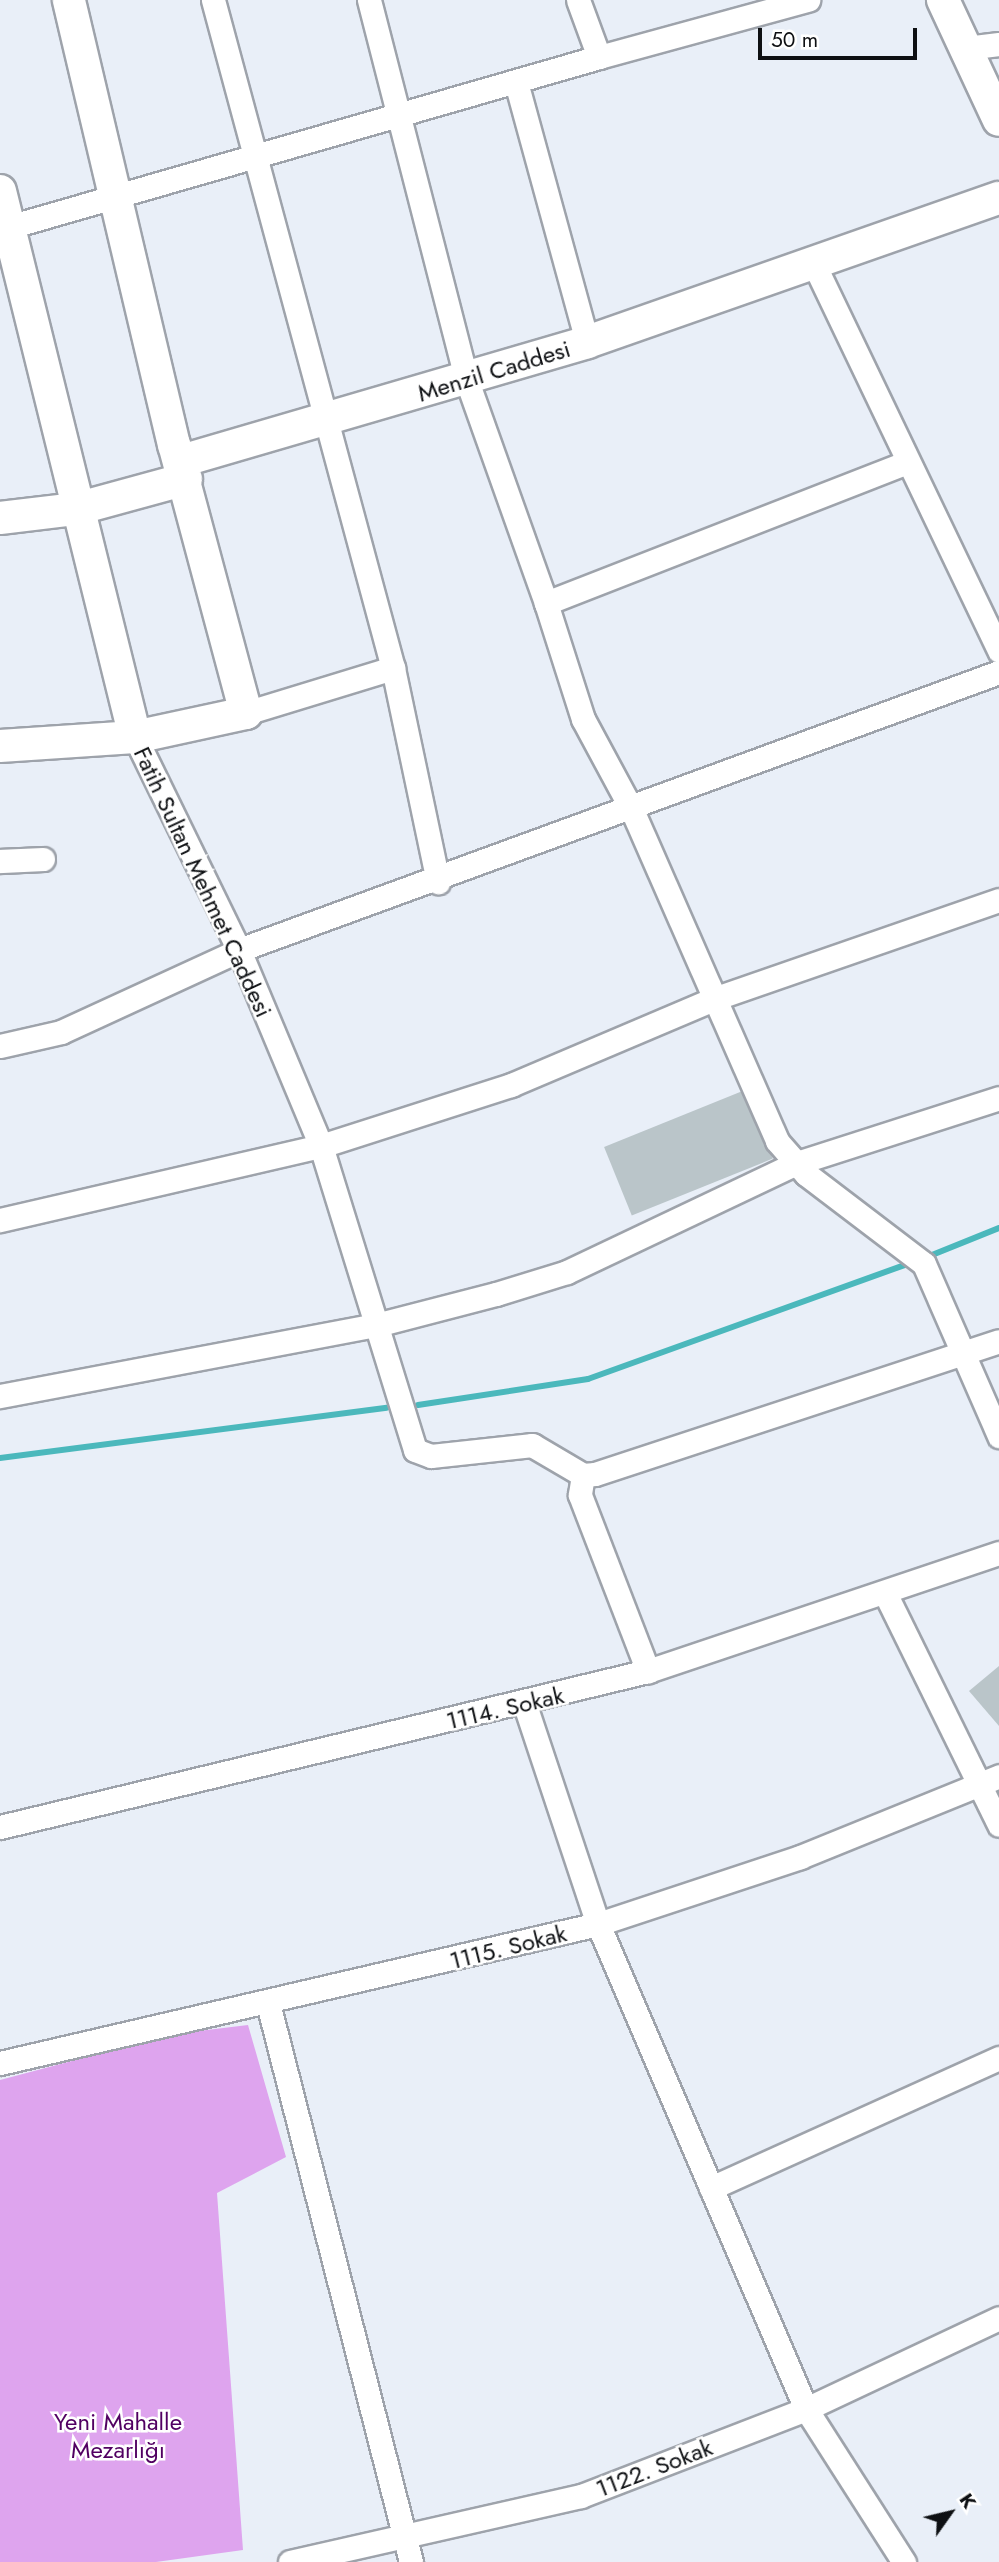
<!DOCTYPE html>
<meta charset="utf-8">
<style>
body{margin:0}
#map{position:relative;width:999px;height:2562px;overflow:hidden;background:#e9eff8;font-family:Jost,sans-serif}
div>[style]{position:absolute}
.green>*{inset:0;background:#dea4ee}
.stream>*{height:6px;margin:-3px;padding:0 3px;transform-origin:3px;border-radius:3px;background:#4bb8bc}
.building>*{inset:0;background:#bac5c9;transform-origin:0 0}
.roads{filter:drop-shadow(2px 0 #9ea3ab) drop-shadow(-2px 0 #9ea3ab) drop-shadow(0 2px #9ea3ab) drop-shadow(0 -2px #9ea3ab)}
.street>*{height:23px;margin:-11.5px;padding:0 11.5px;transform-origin:11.5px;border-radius:11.5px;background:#fff}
.secondary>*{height:32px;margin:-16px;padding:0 16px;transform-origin:16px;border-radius:16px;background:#fff}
span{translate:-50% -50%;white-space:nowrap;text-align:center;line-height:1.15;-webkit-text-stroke:5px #fff;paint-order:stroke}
.street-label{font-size:24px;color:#0e1013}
.park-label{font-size:24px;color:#510062}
.north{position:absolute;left:915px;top:2478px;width:70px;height:70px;-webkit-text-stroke:5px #fff;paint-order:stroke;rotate:56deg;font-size:19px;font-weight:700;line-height:28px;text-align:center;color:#0e1013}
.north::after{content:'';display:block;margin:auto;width:24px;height:32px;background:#0e1013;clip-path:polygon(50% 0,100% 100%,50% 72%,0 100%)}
.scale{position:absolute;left:758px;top:28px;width:159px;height:32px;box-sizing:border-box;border:4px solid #0e1013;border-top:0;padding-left:9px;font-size:21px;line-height:24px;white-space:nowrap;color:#0e1013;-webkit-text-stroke:5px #fff;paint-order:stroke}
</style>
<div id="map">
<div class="green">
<div style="clip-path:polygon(248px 2025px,286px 2157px,217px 2193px,243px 2550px,156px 2562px,0 2562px,0 2080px,174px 2034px)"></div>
</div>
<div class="stream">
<div style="left:927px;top:1257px;width:78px;rotate:-21.9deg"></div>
<div style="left:418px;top:1405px;width:172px;rotate:-8.7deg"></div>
<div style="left:588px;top:1379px;width:343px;rotate:-19.8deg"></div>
<div style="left:0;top:1458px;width:390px;rotate:-7.4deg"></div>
</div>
<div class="building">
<div style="left:745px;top:1090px;width:74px;height:152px;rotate:68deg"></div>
<div style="clip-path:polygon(999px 1666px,999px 1726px,969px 1691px)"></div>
</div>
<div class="roads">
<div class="street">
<div style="left:213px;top:0;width:692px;rotate:74.92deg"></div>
<div style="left:393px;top:668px;width:219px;rotate:78.1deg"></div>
<div style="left:369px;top:0;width:393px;rotate:75.6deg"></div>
<div style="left:467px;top:381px;width:236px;rotate:70.4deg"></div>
<div style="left:546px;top:603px;width:388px;rotate:-21.3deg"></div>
<div style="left:578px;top:0;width:61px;rotate:69.8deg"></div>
<div style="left:599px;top:57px;width:217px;rotate:-15.3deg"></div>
<div style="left:966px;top:48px;width:33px;rotate:-7deg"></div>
<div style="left:516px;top:82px;width:270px;rotate:74.7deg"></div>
<div style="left:9px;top:227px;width:614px;rotate:-16.07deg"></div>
<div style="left:813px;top:262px;width:431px;rotate:64.4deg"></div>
<div style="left:546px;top:603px;width:122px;rotate:72.3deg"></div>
<div style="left:583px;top:719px;width:103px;rotate:61.7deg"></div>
<div style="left:632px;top:810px;width:361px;rotate:66.3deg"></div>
<div style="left:777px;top:1141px;width:44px;rotate:48.7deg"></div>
<div style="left:806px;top:1174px;width:148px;rotate:37.3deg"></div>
<div style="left:924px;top:1264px;width:188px;rotate:66.4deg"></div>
<div style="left:246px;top:713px;width:154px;rotate:-17deg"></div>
<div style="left:135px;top:737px;width:237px;rotate:64deg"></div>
<div style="left:239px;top:950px;width:212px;rotate:67.3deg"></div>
<div style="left:321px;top:1146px;width:318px;rotate:72.8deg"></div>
<div style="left:415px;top:1450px;width:17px;rotate:21deg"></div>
<div style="left:431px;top:1456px;width:102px;rotate:-6.2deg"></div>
<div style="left:532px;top:1445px;width:59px;rotate:30.5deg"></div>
<div style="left:583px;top:1475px;width:12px;rotate:-5deg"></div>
<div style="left:595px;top:1474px;width:425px;rotate:-18.2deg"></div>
<div style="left:0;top:861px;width:43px;rotate:-2.7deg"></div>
<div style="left:0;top:1046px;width:63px;rotate:-12.9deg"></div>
<div style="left:61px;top:1032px;width:196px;rotate:-24.7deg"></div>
<div style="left:239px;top:950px;width:809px;rotate:-20.09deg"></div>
<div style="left:0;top:1220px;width:329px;rotate:-13deg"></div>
<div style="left:321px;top:1146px;width:200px;rotate:-17.8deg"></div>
<div style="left:511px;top:1085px;width:223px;rotate:-23deg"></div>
<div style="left:716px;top:998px;width:299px;rotate:-19.1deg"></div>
<div style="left:0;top:1396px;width:387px;rotate:-10.7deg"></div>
<div style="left:380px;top:1324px;width:120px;rotate:-14.5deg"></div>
<div style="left:496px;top:1294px;width:74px;rotate:-17.2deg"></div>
<div style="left:567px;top:1272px;width:251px;rotate:-25.4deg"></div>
<div style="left:794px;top:1164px;width:215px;rotate:-17.8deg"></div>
<div style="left:583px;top:1475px;width:20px;rotate:99deg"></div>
<div style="left:580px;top:1495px;width:189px;rotate:68.9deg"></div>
<div style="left:886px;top:1595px;width:256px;rotate:63.8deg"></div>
<div style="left:525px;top:1705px;width:231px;rotate:71.6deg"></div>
<div style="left:598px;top:1924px;width:528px;rotate:66.79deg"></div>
<div style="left:806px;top:2409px;width:182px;rotate:57.4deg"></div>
<div style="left:0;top:1827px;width:667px;rotate:-13.54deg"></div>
<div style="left:648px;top:1671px;width:370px;rotate:-18.6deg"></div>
<div style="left:268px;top:2003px;width:577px;rotate:75.65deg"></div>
<div style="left:0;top:2063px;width:614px;rotate:-13.09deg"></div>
<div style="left:598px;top:1924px;width:213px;rotate:-18.3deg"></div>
<div style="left:800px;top:1857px;width:215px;rotate:-22.1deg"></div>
<div style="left:711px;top:2188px;width:316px;rotate:-24.3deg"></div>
<div style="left:290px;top:2562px;width:298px;rotate:-12.8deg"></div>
<div style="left:581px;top:2496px;width:241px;rotate:-21.1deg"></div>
<div style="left:806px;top:2409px;width:213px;rotate:-25.2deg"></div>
</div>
<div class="secondary">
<div style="left:943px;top:0;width:132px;rotate:65deg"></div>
<div style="left:0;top:191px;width:562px;rotate:76.11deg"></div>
<div style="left:181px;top:461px;width:423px;rotate:-16.3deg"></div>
<div style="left:587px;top:342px;width:436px;rotate:-19.3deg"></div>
<div style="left:0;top:518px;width:77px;rotate:-6.8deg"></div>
<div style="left:76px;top:509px;width:114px;rotate:-15.3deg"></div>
<div style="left:0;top:746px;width:135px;rotate:-3.8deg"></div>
<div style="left:135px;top:737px;width:114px;rotate:-12.2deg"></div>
<div style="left:246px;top:713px;width:278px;rotate:-105deg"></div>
<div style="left:174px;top:445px;width:457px;rotate:-103.3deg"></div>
</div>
</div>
<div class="street-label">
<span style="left:494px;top:371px;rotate:-17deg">Menzil Caddesi</span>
<span style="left:203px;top:882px;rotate:65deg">Fatih Sultan Mehmet Caddesi</span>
<span style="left:505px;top:1708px;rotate:-13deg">1114. Sokak</span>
<span style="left:508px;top:1947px;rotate:-14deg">1115. Sokak</span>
<span style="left:654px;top:2468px;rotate:-21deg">1122. Sokak</span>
</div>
<div class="park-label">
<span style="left:118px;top:2436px">Yeni Mahalle<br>Mezarlığı</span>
</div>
<div class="north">K</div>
<div class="scale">50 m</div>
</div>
